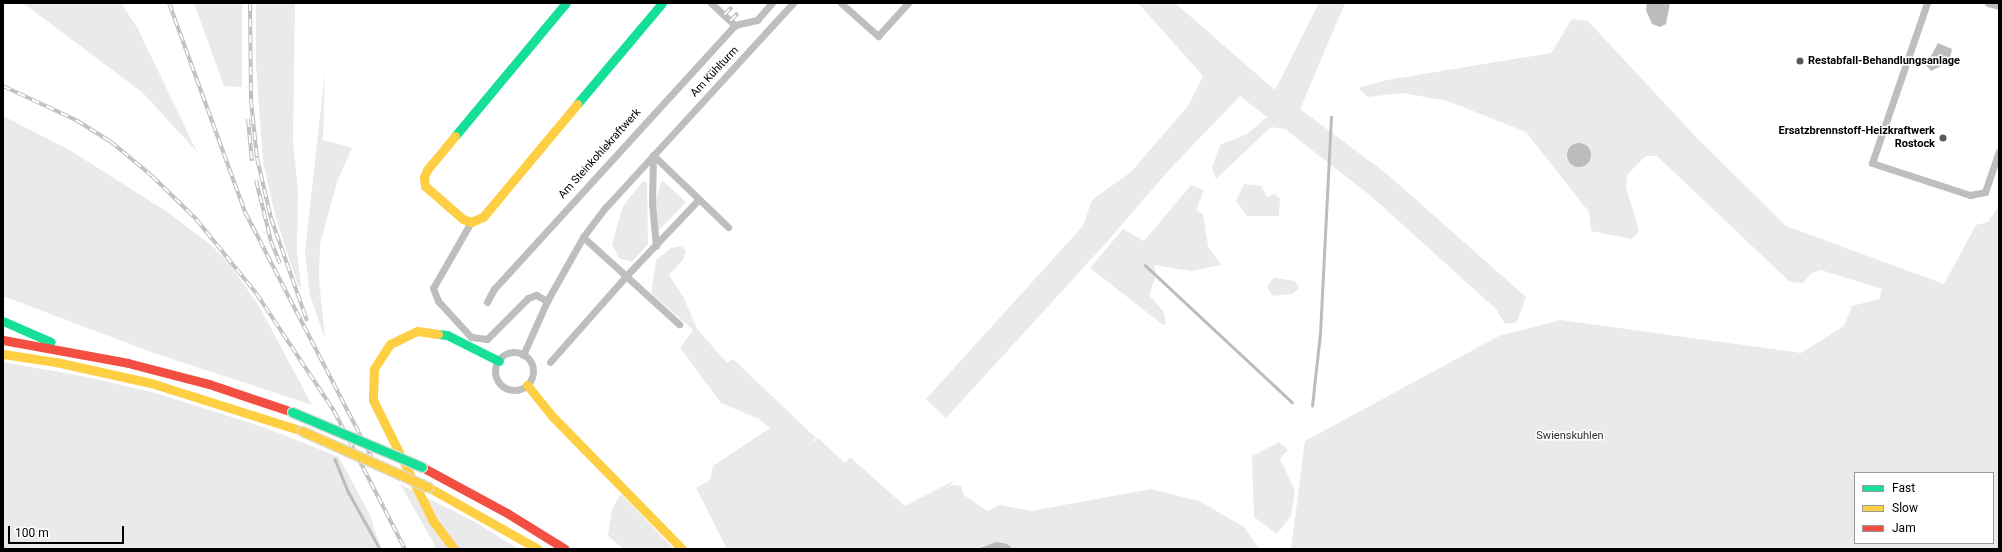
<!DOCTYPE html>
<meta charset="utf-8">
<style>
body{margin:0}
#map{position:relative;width:2002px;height:552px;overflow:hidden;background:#fff;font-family:Roboto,sans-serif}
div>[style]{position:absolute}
.green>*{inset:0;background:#eaeaea}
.water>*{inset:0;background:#bcbcbc}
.round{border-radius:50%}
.stream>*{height:2.5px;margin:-1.25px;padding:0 1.25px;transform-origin:1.25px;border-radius:1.25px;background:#bcbcbc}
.street>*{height:7px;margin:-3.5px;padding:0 3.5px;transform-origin:3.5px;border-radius:3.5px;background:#bebebe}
.street>.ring{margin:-3.5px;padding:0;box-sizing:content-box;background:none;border:7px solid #bebebe;border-radius:50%}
.fast>*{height:9px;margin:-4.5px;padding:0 4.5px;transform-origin:4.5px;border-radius:4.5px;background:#16e098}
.slow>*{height:9px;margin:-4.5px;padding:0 4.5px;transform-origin:4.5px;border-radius:4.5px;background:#ffcf43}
.jam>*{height:9px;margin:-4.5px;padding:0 4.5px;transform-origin:4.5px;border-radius:4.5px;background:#f24e42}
.rail>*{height:4px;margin-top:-2px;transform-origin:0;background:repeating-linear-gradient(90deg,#fff 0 8px,#bdbdbd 0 16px);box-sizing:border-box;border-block:1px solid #bdbdbd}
.bridges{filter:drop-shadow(1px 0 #dbdbdb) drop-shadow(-1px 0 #dbdbdb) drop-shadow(0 1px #dbdbdb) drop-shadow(0 -1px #dbdbdb)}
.fast-bridge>*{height:9px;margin:-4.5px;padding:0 4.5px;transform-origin:4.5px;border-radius:4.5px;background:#16e098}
.slow-bridge>*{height:9px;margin:-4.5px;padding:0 4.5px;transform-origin:4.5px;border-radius:4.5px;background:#ffcf43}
.dots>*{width:11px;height:11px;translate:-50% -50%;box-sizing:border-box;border:2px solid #fff;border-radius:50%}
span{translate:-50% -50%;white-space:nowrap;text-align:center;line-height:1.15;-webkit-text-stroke:3px #fff;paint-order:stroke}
.poi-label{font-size:11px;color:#000;font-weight:700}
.left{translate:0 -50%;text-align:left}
.right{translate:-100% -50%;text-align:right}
.street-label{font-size:11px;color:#000}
.park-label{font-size:11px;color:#303030}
.frame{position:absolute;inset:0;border:4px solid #000;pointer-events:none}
.legend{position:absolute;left:1854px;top:472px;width:140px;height:72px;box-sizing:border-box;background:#fff;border:1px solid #999;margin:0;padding:5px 7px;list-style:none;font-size:12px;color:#000}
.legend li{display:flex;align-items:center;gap:8px;height:20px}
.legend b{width:20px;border:1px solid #999}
.scale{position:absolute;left:8px;top:526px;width:116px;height:18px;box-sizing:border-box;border:2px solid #000;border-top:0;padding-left:5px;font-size:12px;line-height:14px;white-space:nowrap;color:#000;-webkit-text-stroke:3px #fff;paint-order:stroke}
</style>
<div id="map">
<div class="green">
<div style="clip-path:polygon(23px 3px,121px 3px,137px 27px,197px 152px,143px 93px)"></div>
<div style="clip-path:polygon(194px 3px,242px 3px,242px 87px,224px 86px)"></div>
<div style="clip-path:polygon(256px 3px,295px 3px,293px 142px,298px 190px,297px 251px,301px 287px,298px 286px,275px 215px,263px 162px,256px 65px)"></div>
<div style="clip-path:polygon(1138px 3px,1175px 3px,1275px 90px,1319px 3px,1345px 3px,1300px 109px,1387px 174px,1526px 297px,1517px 322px,1505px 324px,1496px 309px,1372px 197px,1285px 129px,1271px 127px,1216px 179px,1212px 168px,1220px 145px,1247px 134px,1267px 117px,1240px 96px,1169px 170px,1105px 244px,946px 418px,926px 399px,1083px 226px,1092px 200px,1131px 172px,1188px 106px,1203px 76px)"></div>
<div style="clip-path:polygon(evenodd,1572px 19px,1588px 21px,1697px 138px,1786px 226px,1944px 284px,1976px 225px,1988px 222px,1999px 206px,1999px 549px,1291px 549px,1305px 441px,1499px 336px,1560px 320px,1801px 353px,1844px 326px,1852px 306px,1879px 299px,1882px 289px,1821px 270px,1812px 273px,1803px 283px,1790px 282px,1657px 156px,1646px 156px,1627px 175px,1626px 187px,1639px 231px,1632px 239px,1591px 231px,1589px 212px,1526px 132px,1448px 101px,1402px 93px,1367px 97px,1359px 88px,1387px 80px,1551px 53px,1572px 19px,1855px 473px,1993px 473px,1993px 543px,1855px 543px,1855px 473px)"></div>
<div style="clip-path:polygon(325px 72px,323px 140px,352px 148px,337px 182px,320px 244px,319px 278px,325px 339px,310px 295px,305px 252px)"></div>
<div style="clip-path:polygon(3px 116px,66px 148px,166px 211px,211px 245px,229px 263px,259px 306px,312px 405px,151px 352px,3px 296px)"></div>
<div style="clip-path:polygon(662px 180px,686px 202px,658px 231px,654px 205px)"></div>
<div style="clip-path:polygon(643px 181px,647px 183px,648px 244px,632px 262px,619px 258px,612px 244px,623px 206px)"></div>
<div style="clip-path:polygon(1244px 184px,1261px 186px,1267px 197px,1274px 194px,1280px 198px,1279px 216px,1247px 216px,1236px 201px)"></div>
<div style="clip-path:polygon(1191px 185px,1204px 190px,1196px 210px,1203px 214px,1208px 246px,1221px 265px,1191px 271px,1154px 265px,1156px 275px,1149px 295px,1164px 312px,1166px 324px,1163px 325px,1090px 268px,1123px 229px,1144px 241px)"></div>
<div style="clip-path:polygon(682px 246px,686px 251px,683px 260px,669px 275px,684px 298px,697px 329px,727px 363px,733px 359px,816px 438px,808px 446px,818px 438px,845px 463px,850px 457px,905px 506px,955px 480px,950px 485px,961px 486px,964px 495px,987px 511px,1000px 505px,1031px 511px,1151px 489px,1199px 501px,1244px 527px,1259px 549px,1013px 549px,1007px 544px,983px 545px,976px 549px,727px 549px,696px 488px,710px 480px,713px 466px,770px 428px,759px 419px,721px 403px,680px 348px,693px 330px,651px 293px,656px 260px,671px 248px)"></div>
<div style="clip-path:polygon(1274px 278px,1295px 281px,1299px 288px,1293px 294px,1272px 296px,1267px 286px)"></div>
<div style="clip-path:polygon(3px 362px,92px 378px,159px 394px,266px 428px,339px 457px,370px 515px,381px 549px,3px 549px)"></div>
<div style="clip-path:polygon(1279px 442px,1288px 450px,1280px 459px,1295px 490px,1291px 516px,1277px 534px,1254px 517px,1252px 456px)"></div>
<div style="clip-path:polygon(400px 484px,477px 523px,518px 549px,437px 549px)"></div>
<div style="clip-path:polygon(621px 494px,674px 549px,624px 549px,608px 536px,612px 509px)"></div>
</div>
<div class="water">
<div style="clip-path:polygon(1647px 3px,1670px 3px,1666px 24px,1660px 27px,1652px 24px,1646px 10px)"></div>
<div style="clip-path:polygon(1938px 43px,1952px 49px,1949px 62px,1931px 71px,1926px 65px)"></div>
<div class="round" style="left:1567px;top:143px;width:24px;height:24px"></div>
<div style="clip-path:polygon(997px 542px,1007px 544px,1013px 549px,976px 549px)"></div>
</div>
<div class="stream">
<div style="left:1145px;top:265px;width:201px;rotate:43deg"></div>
<div style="left:1312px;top:406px;width:72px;rotate:-83.7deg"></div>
<div style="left:1320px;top:334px;width:217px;rotate:-87.1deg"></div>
<div style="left:335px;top:459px;width:37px;rotate:68deg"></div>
<div style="left:349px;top:493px;width:64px;rotate:61deg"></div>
</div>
<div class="street">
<div style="left:711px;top:3px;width:33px;rotate:43deg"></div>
<div style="left:841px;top:3px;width:50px;rotate:41.7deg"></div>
<div style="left:878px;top:36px;width:45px;rotate:-47.7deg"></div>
<div style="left:1927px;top:3px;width:169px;rotate:109deg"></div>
<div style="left:1872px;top:163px;width:103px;rotate:18.1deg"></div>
<div style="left:1970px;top:195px;width:15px;rotate:-11deg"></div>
<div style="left:1985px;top:192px;width:43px;rotate:-71.1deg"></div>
<div style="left:1988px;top:3px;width:11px;rotate:15deg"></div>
<div style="left:653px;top:155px;width:104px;rotate:43.8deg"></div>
<div style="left:653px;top:155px;width:48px;rotate:91.2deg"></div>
<div style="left:652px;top:203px;width:43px;rotate:84.7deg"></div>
<div style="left:471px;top:222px;width:76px;rotate:119.9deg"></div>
<div style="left:433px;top:288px;width:14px;rotate:69deg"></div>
<div style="left:438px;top:301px;width:49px;rotate:47.5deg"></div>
<div style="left:471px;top:337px;width:16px;rotate:7deg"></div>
<div style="left:487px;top:339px;width:58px;rotate:-45deg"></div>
<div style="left:528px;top:298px;width:9px;rotate:-21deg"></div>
<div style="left:536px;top:295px;width:13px;rotate:29deg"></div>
<div style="left:583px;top:237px;width:130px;rotate:42.2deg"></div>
<div style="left:487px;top:302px;width:15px;rotate:-62deg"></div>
<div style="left:494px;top:289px;width:357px;rotate:-47.6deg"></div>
<div style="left:735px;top:25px;width:23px;rotate:-13deg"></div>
<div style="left:757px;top:20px;width:23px;rotate:-49deg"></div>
<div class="ring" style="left:495px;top:352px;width:31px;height:31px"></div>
<div style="left:523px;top:355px;width:59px;rotate:-66deg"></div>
<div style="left:547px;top:301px;width:73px;rotate:-60.6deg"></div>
<div style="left:583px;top:237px;width:38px;rotate:-53deg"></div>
<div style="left:606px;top:207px;width:277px;rotate:-47.5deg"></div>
<div style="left:550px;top:362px;width:115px;rotate:-48.5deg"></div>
<div style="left:626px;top:276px;width:106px;rotate:-46.5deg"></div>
</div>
<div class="fast">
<div style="left:577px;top:104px;width:132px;rotate:-49.9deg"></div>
<div style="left:455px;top:136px;width:173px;rotate:-50.2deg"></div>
<div style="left:3px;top:321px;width:52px;rotate:23.6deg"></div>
<div style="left:438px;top:334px;width:9px;rotate:6deg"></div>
<div style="left:447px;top:335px;width:58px;rotate:26.6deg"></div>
</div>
<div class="slow">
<div style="left:455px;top:136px;width:44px;rotate:129.5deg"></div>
<div style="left:427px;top:170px;width:8px;rotate:113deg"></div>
<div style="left:424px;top:177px;width:9px;rotate:84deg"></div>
<div style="left:425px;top:186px;width:50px;rotate:41deg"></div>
<div style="left:463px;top:219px;width:9px;rotate:21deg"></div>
<div style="left:471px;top:222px;width:13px;rotate:-23deg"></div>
<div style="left:483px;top:217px;width:147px;rotate:-50.2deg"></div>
<div style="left:438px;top:334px;width:21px;rotate:-172deg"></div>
<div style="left:417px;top:331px;width:30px;rotate:154deg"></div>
<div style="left:390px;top:344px;width:30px;rotate:123deg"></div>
<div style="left:374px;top:369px;width:31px;rotate:92deg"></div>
<div style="left:373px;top:400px;width:135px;rotate:63.6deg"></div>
<div style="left:433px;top:521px;width:35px;rotate:53deg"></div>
<div style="left:3px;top:354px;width:54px;rotate:8.6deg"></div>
<div style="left:56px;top:362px;width:97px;rotate:12.5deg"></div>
<div style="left:151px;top:383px;width:158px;rotate:17.6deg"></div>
<div style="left:527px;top:385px;width:38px;rotate:51deg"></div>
<div style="left:551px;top:415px;width:187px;rotate:45.6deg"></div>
<div style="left:428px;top:487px;width:126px;rotate:29.4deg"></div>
</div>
<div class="jam">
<div style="left:3px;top:340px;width:127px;rotate:10.4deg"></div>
<div style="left:128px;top:363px;width:84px;rotate:14.5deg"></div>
<div style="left:209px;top:384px;width:88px;rotate:18.6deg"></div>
<div style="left:422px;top:467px;width:97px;rotate:28.4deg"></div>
<div style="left:507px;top:513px;width:68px;rotate:31.8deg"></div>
</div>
<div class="rail">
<div style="left:169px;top:3px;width:222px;rotate:70deg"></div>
<div style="left:245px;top:212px;width:277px;rotate:62.7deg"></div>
<div style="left:250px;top:3px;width:97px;rotate:89.4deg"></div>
<div style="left:251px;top:100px;width:58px;rotate:84.1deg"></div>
<div style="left:257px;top:158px;width:62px;rotate:76.9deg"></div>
<div style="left:271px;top:218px;width:109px;rotate:70.7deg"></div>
<div style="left:724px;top:15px;width:11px;rotate:-45deg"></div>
<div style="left:730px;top:21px;width:11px;rotate:-45deg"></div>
<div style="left:3px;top:86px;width:81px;rotate:25deg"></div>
<div style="left:76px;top:120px;width:40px;rotate:32deg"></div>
<div style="left:110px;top:141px;width:55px;rotate:39.8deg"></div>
<div style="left:152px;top:176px;width:62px;rotate:44.3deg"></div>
<div style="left:196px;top:219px;width:95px;rotate:51deg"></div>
<div style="left:256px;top:293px;width:141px;rotate:56.5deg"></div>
<div style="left:334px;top:411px;width:155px;rotate:62.8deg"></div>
<div style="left:248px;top:119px;width:42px;rotate:84.6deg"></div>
<div style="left:256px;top:180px;width:63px;rotate:76.2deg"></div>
<div style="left:271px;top:241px;width:24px;rotate:68deg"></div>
</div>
<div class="bridges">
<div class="fast-bridge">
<div style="left:292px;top:412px;width:141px;rotate:22.9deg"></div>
</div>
<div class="slow-bridge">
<div style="left:302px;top:431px;width:138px;rotate:24deg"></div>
</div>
</div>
<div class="dots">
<div style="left:1800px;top:61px;background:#595959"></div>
<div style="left:1943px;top:138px;background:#595959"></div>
</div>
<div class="poi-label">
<span class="left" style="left:1808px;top:61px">Restabfall-Behandlungsanlage</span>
<span class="right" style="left:1935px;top:138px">Ersatzbrennstoff-Heizkraftwerk<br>Rostock</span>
</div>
<div class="street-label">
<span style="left:715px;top:72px;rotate:-47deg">Am Kühlturm</span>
<span style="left:600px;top:154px;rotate:-48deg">Am Steinkohlekraftwerk</span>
</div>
<div class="park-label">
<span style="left:1570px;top:436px">Swienskuhlen</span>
</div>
<div class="frame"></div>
<ul class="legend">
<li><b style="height:5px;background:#16e098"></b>Fast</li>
<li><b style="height:5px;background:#ffcf43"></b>Slow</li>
<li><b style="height:5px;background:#f24e42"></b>Jam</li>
</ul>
<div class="scale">100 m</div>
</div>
